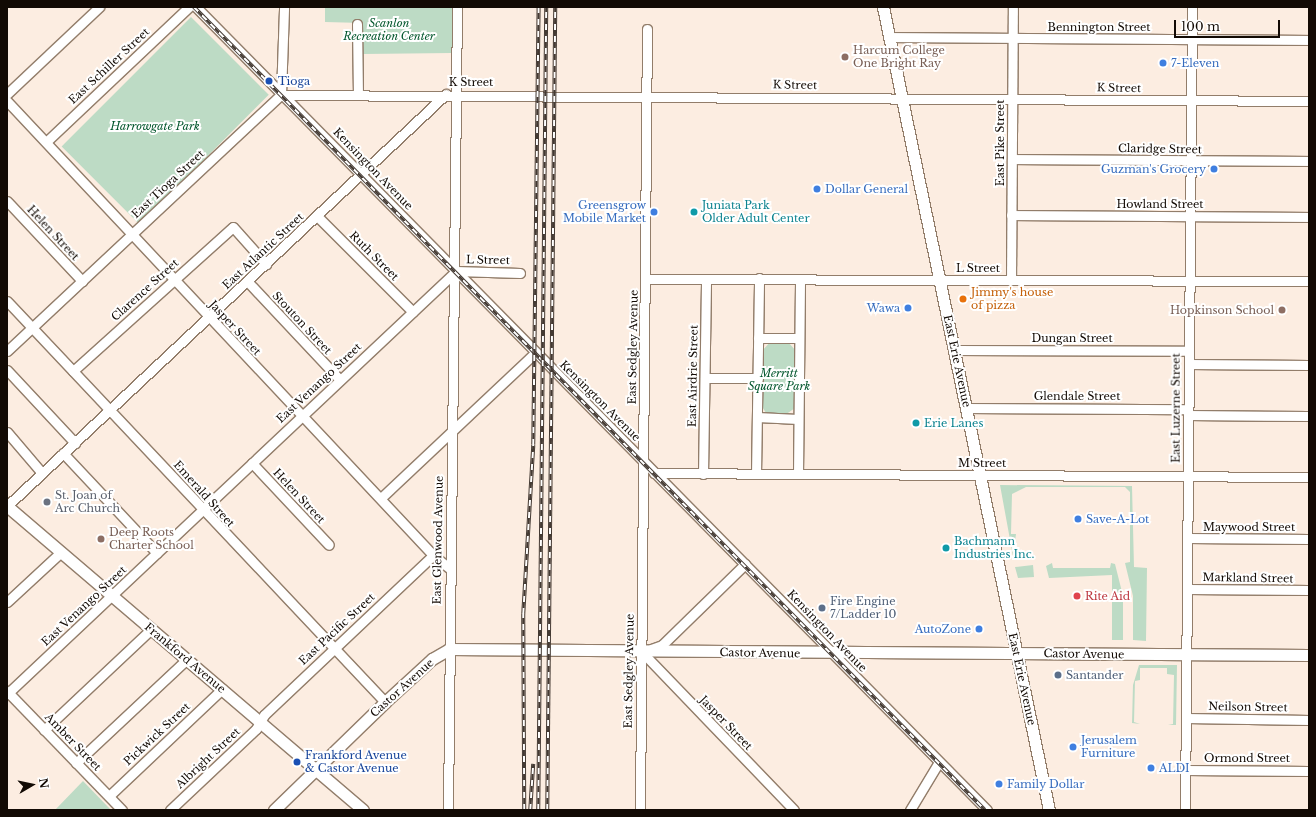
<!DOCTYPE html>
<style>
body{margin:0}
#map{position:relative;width:1316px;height:817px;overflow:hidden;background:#fcede1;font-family:"Libre Baskerville",serif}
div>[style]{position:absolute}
.green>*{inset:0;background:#bddbc5;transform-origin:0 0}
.roads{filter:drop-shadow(1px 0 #927d6a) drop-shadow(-1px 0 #927d6a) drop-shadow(0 1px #927d6a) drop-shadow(0 -1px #927d6a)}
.minor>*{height:9px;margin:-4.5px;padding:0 4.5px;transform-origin:4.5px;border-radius:4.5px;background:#fff}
.major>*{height:11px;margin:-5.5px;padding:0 5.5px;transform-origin:5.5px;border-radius:5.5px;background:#fff}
.rail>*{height:3.5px;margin-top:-1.75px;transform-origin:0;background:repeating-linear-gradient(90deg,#fff 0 6px,#443a33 0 12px);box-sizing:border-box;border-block:1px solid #443a33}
.dots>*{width:11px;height:11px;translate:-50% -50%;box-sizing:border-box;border:2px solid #fff;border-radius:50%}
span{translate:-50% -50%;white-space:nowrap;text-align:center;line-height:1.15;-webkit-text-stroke:4px #fff;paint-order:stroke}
.park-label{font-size:11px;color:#00552b;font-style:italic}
.street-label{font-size:11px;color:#120a04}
.education-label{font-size:11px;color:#785e54}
.left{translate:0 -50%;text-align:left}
.right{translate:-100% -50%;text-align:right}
.shop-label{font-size:11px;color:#366cbe}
.transit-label{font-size:11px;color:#164399}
.culture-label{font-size:11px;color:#0d838f}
.food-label{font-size:11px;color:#c56008}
.worship-label{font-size:11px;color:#5b616d}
.health-label{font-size:11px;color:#be3a42}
.service-label{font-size:11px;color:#4e5e75}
.frame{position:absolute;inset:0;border:8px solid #120a04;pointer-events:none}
.north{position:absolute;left:12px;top:765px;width:40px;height:40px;-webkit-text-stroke:3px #fff;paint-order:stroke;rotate:81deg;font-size:11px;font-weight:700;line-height:16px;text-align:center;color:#120a04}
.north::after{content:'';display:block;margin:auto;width:14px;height:18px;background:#120a04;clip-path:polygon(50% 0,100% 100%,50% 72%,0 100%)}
.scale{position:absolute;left:1174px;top:20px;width:106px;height:18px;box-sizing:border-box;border:2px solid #120a04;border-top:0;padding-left:5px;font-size:12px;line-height:14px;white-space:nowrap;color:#120a04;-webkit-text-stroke:3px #fff;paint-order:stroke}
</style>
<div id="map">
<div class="green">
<div style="clip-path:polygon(325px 7px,452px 7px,452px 53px,363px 54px,363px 23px,325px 22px)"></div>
<div style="left:191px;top:17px;width:110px;height:183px;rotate:45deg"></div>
<div style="clip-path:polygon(771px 341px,788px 342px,796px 351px,795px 408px,785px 415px,766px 413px,761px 405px,762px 351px)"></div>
<div style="clip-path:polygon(1000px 485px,1132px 486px,1134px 567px,1147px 568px,1146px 641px,1133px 640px,1133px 596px,1125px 563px,1130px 562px,1130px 492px,1125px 487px,1026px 487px,1012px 494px,1011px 534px,1016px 534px,1013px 556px)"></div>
<div style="clip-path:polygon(1052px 563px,1053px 568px,1110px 568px,1111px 563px,1115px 564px,1123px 596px,1123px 640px,1112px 640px,1112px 575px,1049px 578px,1046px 566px)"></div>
<div style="clip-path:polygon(1033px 565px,1034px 577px,1018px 578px,1015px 567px)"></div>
<div style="clip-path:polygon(1139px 665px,1177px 665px,1176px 725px,1168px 725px,1173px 724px,1174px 675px,1167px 674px,1167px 668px,1140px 668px,1140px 680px,1135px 681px,1134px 722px,1140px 724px,1132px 723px,1133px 685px)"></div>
<div style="clip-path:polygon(83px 781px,111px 810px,55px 810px)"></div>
</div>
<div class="roads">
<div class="minor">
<div style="left:196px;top:7px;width:1127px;rotate:45.43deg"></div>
<div style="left:357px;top:24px;width:70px;rotate:89.2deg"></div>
<div style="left:889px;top:37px;width:420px;rotate:0.4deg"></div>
<div style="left:7px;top:94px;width:127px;rotate:-43.4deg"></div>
<div style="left:281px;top:95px;width:1028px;rotate:0.33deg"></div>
<div style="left:7px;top:101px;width:623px;rotate:46.82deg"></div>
<div style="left:433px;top:555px;width:21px;rotate:39deg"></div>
<div style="left:46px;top:142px;width:197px;rotate:-43.4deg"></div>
<div style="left:1012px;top:159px;width:297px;rotate:0.4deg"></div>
<div style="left:7px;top:201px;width:110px;rotate:46.8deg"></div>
<div style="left:1011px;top:215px;width:298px;rotate:0.4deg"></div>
<div style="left:318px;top:217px;width:134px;rotate:45deg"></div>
<div style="left:456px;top:271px;width:64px;rotate:1.8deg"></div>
<div style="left:646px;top:279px;width:663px;rotate:0.17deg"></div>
<div style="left:1011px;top:280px;width:273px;rotate:-89.6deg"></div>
<div style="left:248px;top:282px;width:134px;rotate:46.8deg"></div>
<div style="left:7px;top:301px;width:551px;rotate:46.69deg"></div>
<div style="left:758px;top:338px;width:41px"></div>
<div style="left:954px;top:350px;width:235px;rotate:0.2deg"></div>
<div style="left:7px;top:351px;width:375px;rotate:-43.1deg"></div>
<div style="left:281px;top:95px;width:88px;rotate:-88deg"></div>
<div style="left:1189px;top:364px;width:120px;rotate:0.5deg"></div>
<div style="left:7px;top:370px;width:100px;rotate:47deg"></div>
<div style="left:73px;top:371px;width:215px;rotate:-42deg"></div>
<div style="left:233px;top:227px;width:50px;rotate:48.3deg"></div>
<div style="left:705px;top:378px;width:53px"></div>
<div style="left:966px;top:408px;width:222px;rotate:0.3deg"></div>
<div style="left:1188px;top:415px;width:121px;rotate:0.5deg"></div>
<div style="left:757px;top:417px;width:41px;rotate:2.8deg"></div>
<div style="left:7px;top:432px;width:54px;rotate:49.5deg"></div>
<div style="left:63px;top:453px;width:137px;rotate:46.8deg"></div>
<div style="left:252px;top:463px;width:112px;rotate:46.8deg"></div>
<div style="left:654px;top:473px;width:655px;rotate:0.35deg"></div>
<div style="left:703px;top:474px;width:195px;rotate:-89.1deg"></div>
<div style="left:756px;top:474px;width:196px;rotate:-89.1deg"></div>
<div style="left:798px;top:474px;width:195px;rotate:-89.4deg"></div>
<div style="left:381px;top:498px;width:212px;rotate:-43.3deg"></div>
<div style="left:7px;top:506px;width:602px;rotate:-43.18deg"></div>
<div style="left:1188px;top:538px;width:121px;rotate:0.5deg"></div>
<div style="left:1188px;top:589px;width:121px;rotate:0.5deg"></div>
<div style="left:7px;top:602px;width:72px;rotate:-42.8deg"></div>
<div style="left:651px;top:649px;width:12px;rotate:-20deg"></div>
<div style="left:662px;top:645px;width:116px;rotate:-44.3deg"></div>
<div style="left:642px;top:652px;width:219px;rotate:46.1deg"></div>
<div style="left:7px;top:691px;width:165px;rotate:46deg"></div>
<div style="left:7px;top:694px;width:617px;rotate:-43.29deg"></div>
<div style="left:1186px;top:718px;width:123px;rotate:0.9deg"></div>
<div style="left:44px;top:730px;width:147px;rotate:-43.3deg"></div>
<div style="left:76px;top:763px;width:151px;rotate:-43.1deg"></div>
<div style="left:1186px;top:770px;width:123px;rotate:0.5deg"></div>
<div style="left:109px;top:796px;width:156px;rotate:-43.4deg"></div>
<div style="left:170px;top:810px;width:118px;rotate:-43.3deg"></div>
<div style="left:256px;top:729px;width:16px;rotate:-60deg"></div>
<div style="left:264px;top:715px;width:233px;rotate:-43.4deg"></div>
<div style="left:448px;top:810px;width:803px;rotate:-89.36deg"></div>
<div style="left:640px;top:810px;width:781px;rotate:-89.49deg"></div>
<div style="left:910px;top:810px;width:56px;rotate:-58.9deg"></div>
<div style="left:1185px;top:810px;width:803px;rotate:-89.5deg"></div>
</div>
<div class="major">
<div style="left:883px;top:7px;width:820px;rotate:78.32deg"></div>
<div style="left:7px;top:506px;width:468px;rotate:40.5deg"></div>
<div style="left:274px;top:810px;width:155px;rotate:-44.2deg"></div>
<div style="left:385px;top:702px;width:64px;rotate:-42.5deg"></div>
<div style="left:432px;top:659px;width:20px;rotate:-30deg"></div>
<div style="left:449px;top:649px;width:860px;rotate:0.4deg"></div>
</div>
</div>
<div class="rail">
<div style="left:194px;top:7px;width:1127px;rotate:45.43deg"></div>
<div style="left:524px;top:810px;width:196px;rotate:-90.3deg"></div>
<div style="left:523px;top:614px;width:169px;rotate:-86.6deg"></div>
<div style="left:533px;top:445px;width:438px;rotate:-89.3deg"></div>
<div style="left:530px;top:810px;width:46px;rotate:-86.3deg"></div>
<div style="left:538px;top:810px;width:803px;rotate:-89.43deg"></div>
<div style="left:547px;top:810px;width:803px;rotate:-89.43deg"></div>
</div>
<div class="dots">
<div style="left:845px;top:57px;background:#8d6e63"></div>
<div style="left:1163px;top:63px;background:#3f7fe0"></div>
<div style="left:269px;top:81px;background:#1a4fb4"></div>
<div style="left:1214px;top:169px;background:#3f7fe0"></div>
<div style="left:817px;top:189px;background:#3f7fe0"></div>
<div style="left:654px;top:212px;background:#3f7fe0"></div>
<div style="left:694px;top:212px;background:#0f9aa8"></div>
<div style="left:963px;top:299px;background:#e8710a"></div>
<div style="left:908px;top:308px;background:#3f7fe0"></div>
<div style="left:1282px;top:310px;background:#8d6e63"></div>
<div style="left:916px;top:423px;background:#0f9aa8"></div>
<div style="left:47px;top:502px;background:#6b7280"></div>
<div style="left:1078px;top:519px;background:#3f7fe0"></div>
<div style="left:101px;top:539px;background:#8d6e63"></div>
<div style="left:946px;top:548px;background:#0f9aa8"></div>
<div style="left:1077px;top:596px;background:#e0444e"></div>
<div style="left:822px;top:608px;background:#5c6f8a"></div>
<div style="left:979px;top:629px;background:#3f7fe0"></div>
<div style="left:1058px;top:675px;background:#5c6f8a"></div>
<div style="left:1073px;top:747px;background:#3f7fe0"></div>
<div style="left:297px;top:762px;background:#1a4fb4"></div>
<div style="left:1151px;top:768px;background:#3f7fe0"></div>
<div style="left:999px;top:784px;background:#3f7fe0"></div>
</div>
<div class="park-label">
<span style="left:389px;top:30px">Scanlon<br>Recreation Center</span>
<span style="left:155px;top:126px">Harrowgate Park</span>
<span style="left:779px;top:380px">Merritt<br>Square Park</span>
</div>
<div class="street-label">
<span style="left:1099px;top:27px">Bennington Street</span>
<span style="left:109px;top:66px;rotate:-43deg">East Schiller Street</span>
<span style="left:471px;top:82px">K Street</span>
<span style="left:795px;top:85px;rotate:1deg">K Street</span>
<span style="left:1119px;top:88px;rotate:1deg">K Street</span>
<span style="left:1000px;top:143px;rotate:-90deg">East Pike Street</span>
<span style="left:1160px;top:149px;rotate:1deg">Claridge Street</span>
<span style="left:373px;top:169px;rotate:46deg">Kensington Avenue</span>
<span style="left:168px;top:184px;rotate:-43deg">East Tioga Street</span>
<span style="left:1160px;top:204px">Howland Street</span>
<span style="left:53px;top:233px;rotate:47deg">Helen Street</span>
<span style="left:263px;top:251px;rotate:-43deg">East Atlantic Street</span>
<span style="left:374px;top:256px;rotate:45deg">Ruth Street</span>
<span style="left:488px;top:260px;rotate:1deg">L Street</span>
<span style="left:978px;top:268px">L Street</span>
<span style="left:145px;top:290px;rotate:-42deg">Clarence Street</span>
<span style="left:302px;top:323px;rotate:47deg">Stouton Street</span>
<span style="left:235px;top:328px;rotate:47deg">Jasper Street</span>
<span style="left:1072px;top:338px">Dungan Street</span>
<span style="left:633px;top:347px;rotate:-89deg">East Sedgley Avenue</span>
<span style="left:957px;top:361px;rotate:78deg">East Erie Avenue</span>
<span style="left:693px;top:376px;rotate:-89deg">East Airdrie Street</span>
<span style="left:319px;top:383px;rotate:-43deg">East Venango Street</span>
<span style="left:1077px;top:396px">Glendale Street</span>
<span style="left:600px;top:401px;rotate:45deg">Kensington Avenue</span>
<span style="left:1176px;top:408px;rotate:-90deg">East Luzerne Street</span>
<span style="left:982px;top:463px">M Street</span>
<span style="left:204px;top:494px;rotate:48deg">Emerald Street</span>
<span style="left:299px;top:496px;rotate:47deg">Helen Street</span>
<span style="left:1249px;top:527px">Maywood Street</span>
<span style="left:438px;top:540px;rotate:-89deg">East Glenwood Avenue</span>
<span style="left:1248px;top:578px;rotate:1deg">Markland Street</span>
<span style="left:84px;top:606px;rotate:-43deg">East Venango Street</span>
<span style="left:337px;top:629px;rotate:-43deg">East Pacific Street</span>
<span style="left:827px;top:631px;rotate:46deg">Kensington Avenue</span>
<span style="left:760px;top:653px;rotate:1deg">Castor Avenue</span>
<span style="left:1084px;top:654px;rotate:1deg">Castor Avenue</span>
<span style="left:185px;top:658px;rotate:40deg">Frankford Avenue</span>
<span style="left:629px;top:671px;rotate:-89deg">East Sedgley Avenue</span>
<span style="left:1022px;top:679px;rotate:78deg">East Erie Avenue</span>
<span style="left:402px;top:688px;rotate:-42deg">Castor Avenue</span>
<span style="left:1248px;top:707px;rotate:1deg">Neilson Street</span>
<span style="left:726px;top:723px;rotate:46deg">Jasper Street</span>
<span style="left:157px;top:734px;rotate:-43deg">Pickwick Street</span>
<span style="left:73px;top:742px;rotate:46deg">Amber Street</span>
<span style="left:208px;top:758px;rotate:-43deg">Albright Street</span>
<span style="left:1247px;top:758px">Ormond Street</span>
</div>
<div class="education-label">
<span class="left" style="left:853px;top:57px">Harcum College<br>One Bright Ray</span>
<span class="right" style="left:1274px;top:310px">Hopkinson School</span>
<span class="left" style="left:109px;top:539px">Deep Roots<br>Charter School</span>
</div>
<div class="shop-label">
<span class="left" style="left:1171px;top:63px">7-Eleven</span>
<span class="right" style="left:1206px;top:169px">Guzman's Grocery</span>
<span class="left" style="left:825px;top:189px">Dollar General</span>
<span class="right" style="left:646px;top:212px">Greensgrow<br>Mobile Market</span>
<span class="right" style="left:900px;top:308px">Wawa</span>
<span class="left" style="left:1086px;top:519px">Save-A-Lot</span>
<span class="right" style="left:971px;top:629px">AutoZone</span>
<span class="left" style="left:1081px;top:747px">Jerusalem<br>Furniture</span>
<span class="left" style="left:1159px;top:768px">ALDI</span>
<span class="left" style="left:1007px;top:784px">Family Dollar</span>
</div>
<div class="transit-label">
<span class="left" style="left:278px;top:81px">Tioga</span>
<span class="left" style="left:305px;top:762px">Frankford Avenue<br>&amp; Castor Avenue</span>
</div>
<div class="culture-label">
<span class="left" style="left:702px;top:212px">Juniata Park<br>Older Adult Center</span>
<span class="left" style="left:924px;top:423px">Erie Lanes</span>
<span class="left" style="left:954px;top:548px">Bachmann<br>Industries Inc.</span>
</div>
<div class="food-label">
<span class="left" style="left:971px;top:299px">Jimmy's house<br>of pizza</span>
</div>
<div class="worship-label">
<span class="left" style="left:55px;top:502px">St. Joan of<br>Arc Church</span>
</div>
<div class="health-label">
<span class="left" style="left:1085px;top:596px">Rite Aid</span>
</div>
<div class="service-label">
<span class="left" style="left:830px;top:608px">Fire Engine<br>7/Ladder 10</span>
<span class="left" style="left:1066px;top:675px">Santander</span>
</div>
<div class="frame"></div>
<div class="north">N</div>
<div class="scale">100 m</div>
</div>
